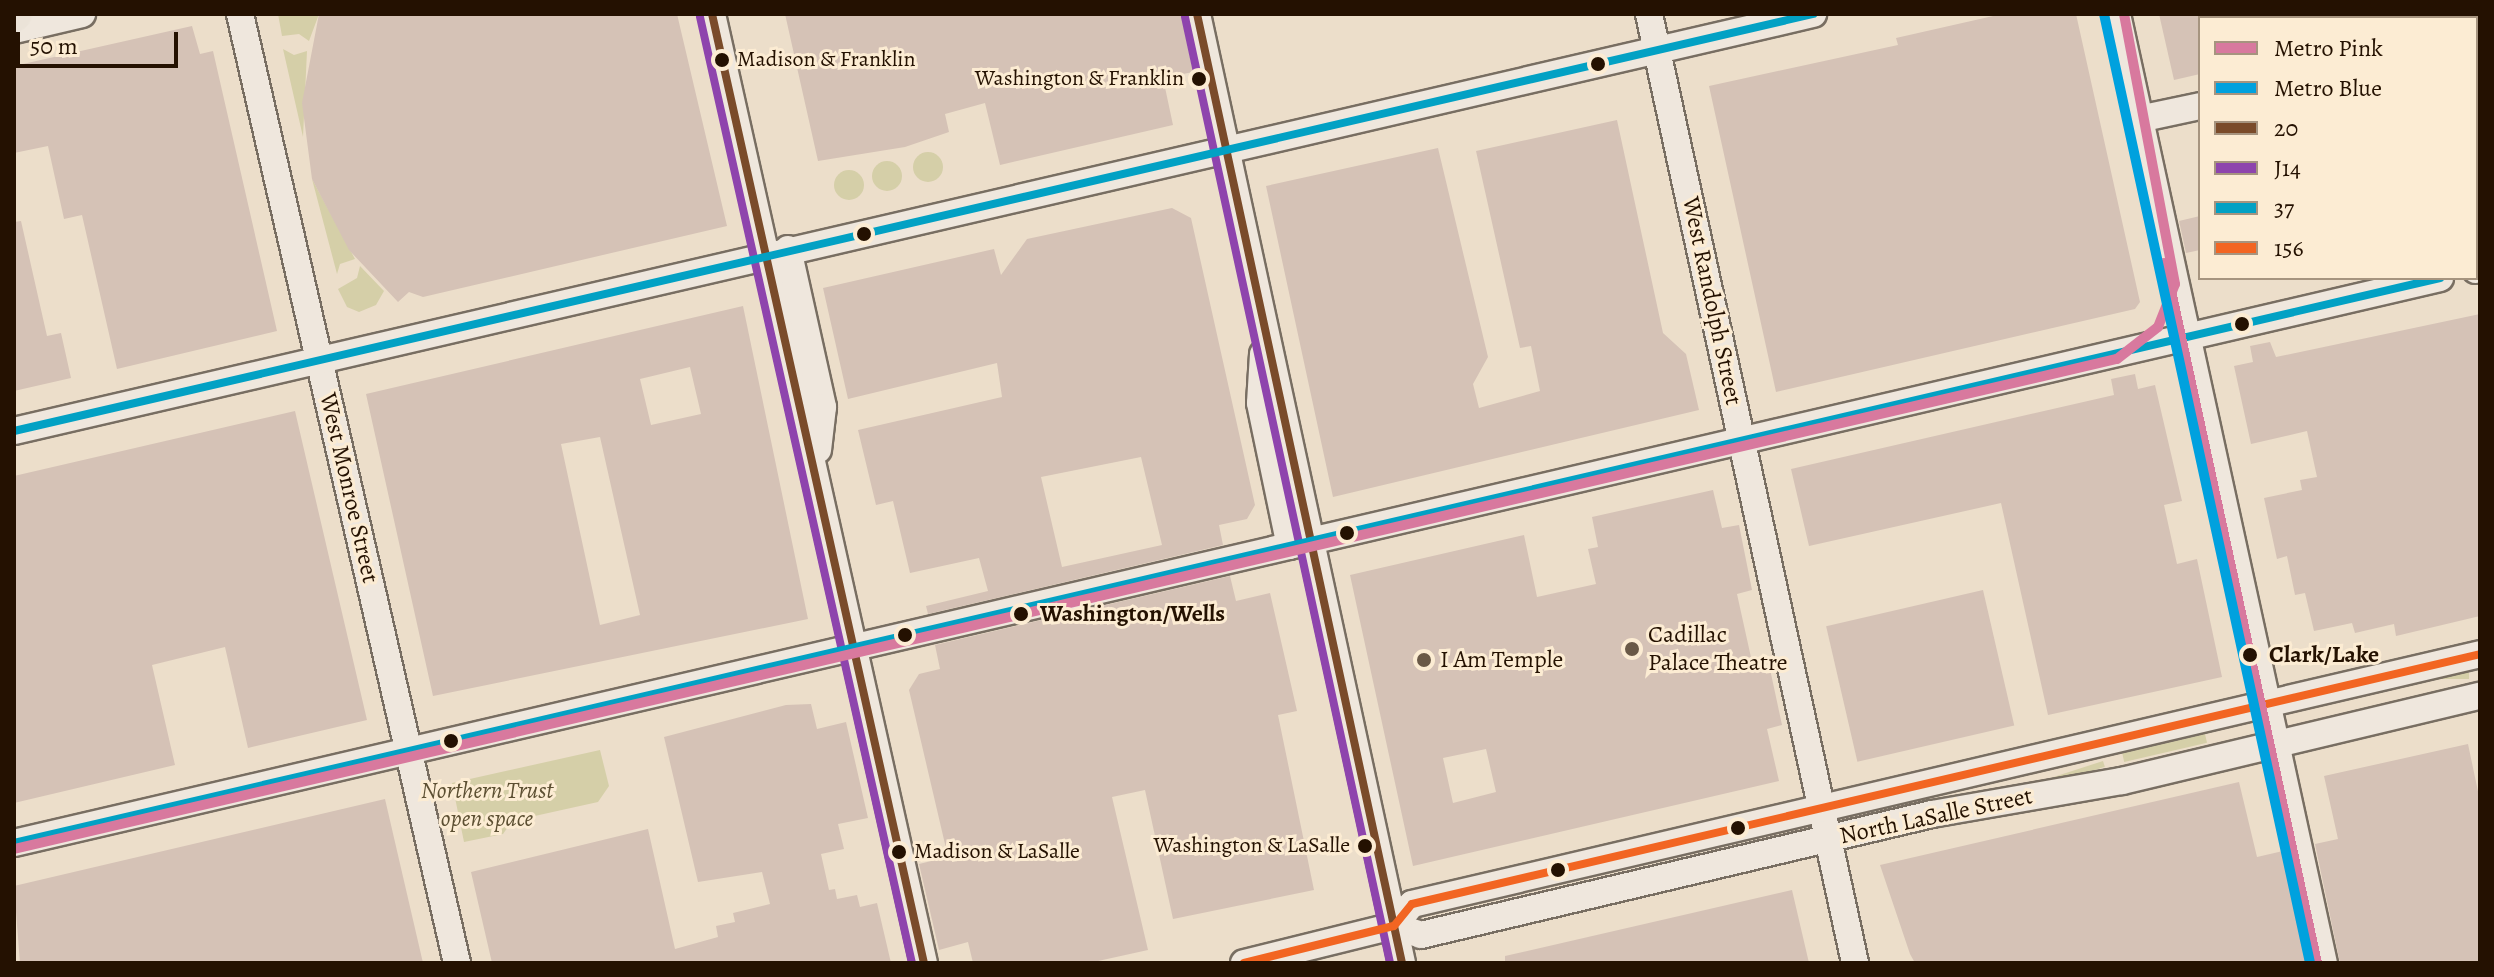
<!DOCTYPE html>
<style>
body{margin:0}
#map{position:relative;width:2494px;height:977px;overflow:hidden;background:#ecdeca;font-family:Alegreya,serif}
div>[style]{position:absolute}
.green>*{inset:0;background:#d5cfa8;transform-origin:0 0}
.round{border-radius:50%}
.building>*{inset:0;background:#d5c2b6;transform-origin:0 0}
.roads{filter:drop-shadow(2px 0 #786e62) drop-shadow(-2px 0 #786e62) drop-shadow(0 2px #786e62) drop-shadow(0 -2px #786e62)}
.secondary>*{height:26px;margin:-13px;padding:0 13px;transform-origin:13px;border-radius:13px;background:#efe7dd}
.highway>*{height:34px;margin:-17px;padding:0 17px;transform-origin:17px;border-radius:17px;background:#ebe3d8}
.bus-1>*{height:8px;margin:-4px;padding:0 4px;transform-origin:4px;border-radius:4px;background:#7a4b2a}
.bus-2>*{height:8px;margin:-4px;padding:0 4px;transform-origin:4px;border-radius:4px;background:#8e44ad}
.bus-3>*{height:8px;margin:-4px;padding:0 4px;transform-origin:4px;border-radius:4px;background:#02a1c4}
.bus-4>*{height:8px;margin:-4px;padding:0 4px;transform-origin:4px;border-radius:4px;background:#f26522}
.metro-1>*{height:10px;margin:-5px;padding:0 5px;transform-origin:5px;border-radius:5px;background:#d8799e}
.metro-2>*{height:10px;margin:-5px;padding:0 5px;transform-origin:5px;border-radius:5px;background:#00a1de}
.dots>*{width:22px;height:22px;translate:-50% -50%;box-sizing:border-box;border:4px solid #fcecd3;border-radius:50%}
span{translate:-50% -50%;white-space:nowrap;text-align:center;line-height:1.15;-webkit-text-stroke:6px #fcecd3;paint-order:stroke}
.bus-label{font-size:22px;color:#241101}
.left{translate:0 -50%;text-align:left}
.right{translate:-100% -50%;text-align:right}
.street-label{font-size:24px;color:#241101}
.stop-label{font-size:24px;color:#241101;font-weight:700}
.poi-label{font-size:24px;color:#241101}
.park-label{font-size:24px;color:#5c4f32;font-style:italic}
.frame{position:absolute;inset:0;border:16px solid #241101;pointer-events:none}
.legend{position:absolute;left:2198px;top:16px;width:280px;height:264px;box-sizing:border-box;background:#fcecd3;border:2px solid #a6947f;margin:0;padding:10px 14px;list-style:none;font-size:24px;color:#241101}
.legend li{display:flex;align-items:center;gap:16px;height:40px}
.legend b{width:40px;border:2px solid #a6947f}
.scale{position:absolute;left:16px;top:32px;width:162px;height:36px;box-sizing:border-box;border:4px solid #241101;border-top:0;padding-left:10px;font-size:24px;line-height:28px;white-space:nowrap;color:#241101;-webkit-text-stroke:6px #fcecd3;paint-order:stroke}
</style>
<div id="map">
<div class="green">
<div style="clip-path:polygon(278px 14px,319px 14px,309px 41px,299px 34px,282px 36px)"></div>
<div style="clip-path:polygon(283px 49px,294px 55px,307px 51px,303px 137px)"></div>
<div class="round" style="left:913px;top:152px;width:30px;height:30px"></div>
<div class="round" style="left:872px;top:161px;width:30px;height:30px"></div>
<div class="round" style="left:834px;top:170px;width:30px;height:30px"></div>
<div style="clip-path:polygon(312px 179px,355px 259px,340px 264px,337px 274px)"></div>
<div style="clip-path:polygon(360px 266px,384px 291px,376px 305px,359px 312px,347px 307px,338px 289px,357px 278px)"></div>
<div style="left:2469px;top:673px;width:6px;height:139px;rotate:90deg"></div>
<div style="left:2205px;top:734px;width:9px;height:85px;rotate:77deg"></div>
<div style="clip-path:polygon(600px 750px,609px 786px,598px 802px,512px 821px,503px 834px,464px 842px,452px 783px)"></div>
<div style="left:2103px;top:761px;width:6px;height:211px;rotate:72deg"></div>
</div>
<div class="building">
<div style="clip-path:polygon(319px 14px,677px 14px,727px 226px,423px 297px,409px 292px,398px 302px,349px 250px,312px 179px,302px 103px)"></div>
<div style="clip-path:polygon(785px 14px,1181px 14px,1193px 72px,1163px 78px,1173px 125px,1000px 165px,985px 103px,945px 114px,949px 132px,905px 147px,818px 161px)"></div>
<div style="clip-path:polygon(2002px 14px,2076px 14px,2140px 302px,2135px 309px,1776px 392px,1709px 86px,1898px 45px,1896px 38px)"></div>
<div style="clip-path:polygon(2159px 14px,2200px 14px,2200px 74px,2174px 80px)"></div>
<div style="clip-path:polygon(192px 26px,200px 54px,213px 51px,277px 331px,117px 369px,82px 215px,64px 219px,48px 146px,14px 153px,14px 66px)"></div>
<div style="clip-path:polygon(1617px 120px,1663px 333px,1686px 354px,1699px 410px,1333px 497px,1266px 186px,1438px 148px,1488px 357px,1473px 384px,1479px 408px,1540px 391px,1531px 346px,1520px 348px,1476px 151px)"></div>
<div style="clip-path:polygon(evenodd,1172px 208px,1191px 218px,1255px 505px,1247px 519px,1219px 525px,1223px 545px,928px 614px,926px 606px,988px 591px,979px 558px,910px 573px,893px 501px,876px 505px,858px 430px,1002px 397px,997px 363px,848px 399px,823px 288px,994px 249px,1001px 275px,1027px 239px,1172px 208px,1141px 457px,1162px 545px,1062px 567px,1041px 477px,1141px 457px)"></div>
<div style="clip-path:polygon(2200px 216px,2200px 250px,2186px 253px,2179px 221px)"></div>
<div style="clip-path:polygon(21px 221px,47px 336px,61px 333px,71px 378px,14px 391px,14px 222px)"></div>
<div style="clip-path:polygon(evenodd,743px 306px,808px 619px,433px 696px,366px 394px,743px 306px,690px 367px,701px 414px,651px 425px,640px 379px,690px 367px,743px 306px,600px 437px,640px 615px,600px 625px,561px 444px,600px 437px)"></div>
<div style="clip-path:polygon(2480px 314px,2480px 616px,2396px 636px,2394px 624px,2355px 633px,2352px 623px,2314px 631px,2305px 593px,2295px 595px,2287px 556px,2277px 559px,2264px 498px,2302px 490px,2300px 480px,2317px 477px,2307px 431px,2251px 444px,2234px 366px,2253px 362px,2250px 346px,2270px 342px,2276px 357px)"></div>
<div style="clip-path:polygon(2135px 374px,2138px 389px,2155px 385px,2182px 501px,2164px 505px,2177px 564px,2197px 559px,2222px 677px,2048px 715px,2001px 503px,1809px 546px,1791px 469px,2114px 395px,2111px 379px)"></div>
<div style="clip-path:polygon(295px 411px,367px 720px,248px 748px,225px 647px,152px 665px,175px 765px,14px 803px,14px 476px)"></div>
<div style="clip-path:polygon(evenodd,1713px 490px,1722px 528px,1739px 525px,1752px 590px,1737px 594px,1754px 671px,1770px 669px,1782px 725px,1767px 729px,1779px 781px,1413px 866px,1350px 575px,1524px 535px,1537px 597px,1596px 584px,1588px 549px,1598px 547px,1592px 517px,1713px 490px,1486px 749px,1496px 792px,1453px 803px,1443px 758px,1486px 749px)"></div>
<div style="clip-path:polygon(1230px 576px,1236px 601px,1270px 593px,1297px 711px,1278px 715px,1314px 890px,1173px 919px,1145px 790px,1112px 797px,1148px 950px,1089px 963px,973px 963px,968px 942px,939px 950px,919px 864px,948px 857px,909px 690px,919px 674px,940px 669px,935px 645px)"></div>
<div style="left:1983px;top:590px;width:139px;height:161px;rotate:77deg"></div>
<div style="clip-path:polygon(811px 704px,817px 729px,846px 722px,868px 818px,838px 824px,844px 849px,821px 854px,829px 890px,835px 889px,837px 899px,857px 895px,860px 907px,877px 903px,891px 963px,492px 963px,471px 872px,648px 829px,675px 949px,718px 937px,716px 926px,735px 922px,733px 913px,770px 904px,762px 872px,698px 882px,664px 737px,786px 705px)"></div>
<div style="clip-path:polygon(2468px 744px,2480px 801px,2480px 963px,2340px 963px,2315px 844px,2338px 839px,2324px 776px)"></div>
<div style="clip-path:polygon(2239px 782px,2257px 857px,2283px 851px,2308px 963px,1915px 963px,1910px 954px,1880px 865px)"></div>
<div style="clip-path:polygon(385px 799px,423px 963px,20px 963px,14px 886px)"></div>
<div style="clip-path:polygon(1792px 890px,1809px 963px,1505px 963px,1505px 956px)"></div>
</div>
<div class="roads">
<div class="secondary">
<div style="left:240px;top:14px;width:973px;rotate:77.12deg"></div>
<div style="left:712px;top:14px;width:972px;rotate:77.41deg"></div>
<div style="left:1197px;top:14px;width:971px;rotate:77.81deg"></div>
<div style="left:1649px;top:14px;width:971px;rotate:77.75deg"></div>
<div style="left:2117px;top:14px;width:971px;rotate:77.7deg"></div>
<div style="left:14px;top:30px;width:70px;rotate:-13.2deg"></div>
<div style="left:2476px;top:43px;width:4px"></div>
<div style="left:2139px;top:119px;width:62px;rotate:-12deg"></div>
<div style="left:788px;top:249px;width:162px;rotate:77.5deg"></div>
<div style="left:823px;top:407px;width:43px;rotate:96.6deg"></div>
<div style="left:2476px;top:270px;width:4px;rotate:-14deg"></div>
<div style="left:1263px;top:354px;width:49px;rotate:93.5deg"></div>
<div style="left:1260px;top:403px;width:146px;rotate:78.2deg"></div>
<div style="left:14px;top:431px;width:1847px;rotate:-13.05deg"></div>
<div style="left:14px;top:843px;width:2491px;rotate:-13.11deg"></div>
<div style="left:1394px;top:926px;width:28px;rotate:-51deg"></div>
<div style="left:1412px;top:904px;width:1097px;rotate:-13.17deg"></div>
<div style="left:1244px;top:963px;width:154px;rotate:-13.9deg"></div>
<div style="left:1394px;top:926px;width:28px;rotate:18deg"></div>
<div style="left:1421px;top:935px;width:525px;rotate:-13.32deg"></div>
<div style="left:1932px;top:814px;width:193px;rotate:-9.9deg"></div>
<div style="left:2122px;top:781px;width:368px;rotate:-13.4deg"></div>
</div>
<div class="highway">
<div style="left:14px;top:15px;width:1px;rotate:-45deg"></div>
</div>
</div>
<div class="bus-1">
<div style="left:712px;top:14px;width:972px;rotate:77.41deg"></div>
<div style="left:1197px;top:14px;width:971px;rotate:77.81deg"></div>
</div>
<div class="bus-2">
<div style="left:700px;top:17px;width:969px;rotate:77.37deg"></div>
<div style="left:1185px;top:17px;width:968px;rotate:77.77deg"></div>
</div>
<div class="bus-3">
<div style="left:14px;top:431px;width:1847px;rotate:-13.05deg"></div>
<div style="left:14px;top:843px;width:2491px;rotate:-13.11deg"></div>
</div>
<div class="bus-4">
<div style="left:1244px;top:963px;width:154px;rotate:-13.9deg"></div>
<div style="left:1394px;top:926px;width:28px;rotate:-51deg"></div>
<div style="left:1412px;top:904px;width:1097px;rotate:-13.17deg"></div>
</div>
<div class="metro-1">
<div style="left:2165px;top:263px;width:716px;rotate:77.75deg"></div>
<div style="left:14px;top:849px;width:2159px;rotate:-13.12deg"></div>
<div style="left:2117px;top:359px;width:52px;rotate:-38deg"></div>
<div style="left:2158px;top:327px;width:46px;rotate:-68.4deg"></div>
<div style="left:2175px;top:284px;width:275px;rotate:-100.7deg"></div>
</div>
<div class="metro-2">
<div style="left:2104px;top:14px;width:971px;rotate:77.75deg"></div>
</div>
<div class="dots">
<div style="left:722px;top:60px;background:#241101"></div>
<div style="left:1598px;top:64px;background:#241101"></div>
<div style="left:1199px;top:79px;background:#241101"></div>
<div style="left:864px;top:234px;background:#241101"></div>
<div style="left:2242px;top:324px;background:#241101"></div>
<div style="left:1347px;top:533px;background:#241101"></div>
<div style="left:1021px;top:614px;background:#241101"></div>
<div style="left:905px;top:635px;background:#241101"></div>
<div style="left:1632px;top:649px;background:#6a5947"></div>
<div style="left:2250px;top:655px;background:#241101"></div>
<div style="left:1424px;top:660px;background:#6a5947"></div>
<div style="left:451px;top:741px;background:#241101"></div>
<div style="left:1738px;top:828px;background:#241101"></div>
<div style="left:1365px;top:846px;background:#241101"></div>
<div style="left:899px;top:852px;background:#241101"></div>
<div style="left:1558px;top:870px;background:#241101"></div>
</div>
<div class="bus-label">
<span class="left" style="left:737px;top:60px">Madison &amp; Franklin</span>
<span class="right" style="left:1184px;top:79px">Washington &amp; Franklin</span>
<span class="right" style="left:1350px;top:846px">Washington &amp; LaSalle</span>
<span class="left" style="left:914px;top:852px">Madison &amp; LaSalle</span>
</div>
<div class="street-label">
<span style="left:1712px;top:301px;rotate:78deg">West Randolph Street</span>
<span style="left:349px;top:488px;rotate:77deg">West Monroe Street</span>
<span style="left:1936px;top:816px;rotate:-12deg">North LaSalle Street</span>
</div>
<div class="stop-label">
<span class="left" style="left:1040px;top:614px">Washington/Wells</span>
<span class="left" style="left:2269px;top:655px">Clark/Lake</span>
</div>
<div class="poi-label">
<span class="left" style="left:1648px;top:649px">Cadillac<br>Palace Theatre</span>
<span class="left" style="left:1440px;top:660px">I Am Temple</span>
</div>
<div class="park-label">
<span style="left:487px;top:805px">Northern Trust<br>open space</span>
</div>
<div class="frame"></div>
<ul class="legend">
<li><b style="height:10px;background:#d8799e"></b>Metro Pink</li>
<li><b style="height:10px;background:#00a1de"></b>Metro Blue</li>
<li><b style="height:10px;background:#7a4b2a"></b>20</li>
<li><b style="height:10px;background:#8e44ad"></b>J14</li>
<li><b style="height:10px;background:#02a1c4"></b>37</li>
<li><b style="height:10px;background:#f26522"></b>156</li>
</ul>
<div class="scale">50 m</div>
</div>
